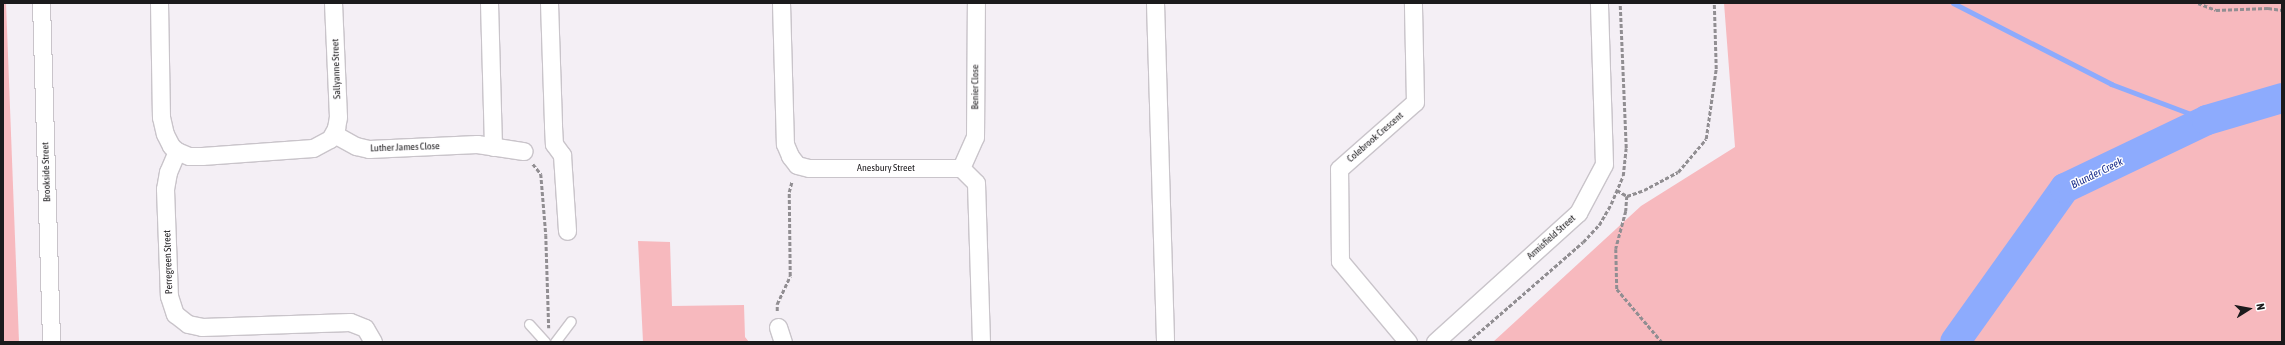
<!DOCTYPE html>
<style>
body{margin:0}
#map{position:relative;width:2285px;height:345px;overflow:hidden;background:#f4eff5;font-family:"Asap Condensed",sans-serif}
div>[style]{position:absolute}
.green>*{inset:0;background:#f7b9be}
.stream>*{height:5px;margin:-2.5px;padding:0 2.5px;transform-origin:2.5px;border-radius:2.5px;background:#8dabfd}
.river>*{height:30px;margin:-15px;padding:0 15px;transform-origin:15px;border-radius:15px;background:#8dabfd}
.path>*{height:2.5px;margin-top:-1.25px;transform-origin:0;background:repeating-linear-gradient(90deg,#918e92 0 4px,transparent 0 6px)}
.roads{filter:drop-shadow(1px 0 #c9c4ca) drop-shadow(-1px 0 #c9c4ca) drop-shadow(0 1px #c9c4ca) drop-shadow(0 -1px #c9c4ca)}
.service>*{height:9px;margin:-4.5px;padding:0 4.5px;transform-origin:4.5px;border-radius:4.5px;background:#fff}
.minor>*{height:17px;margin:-8.5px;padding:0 8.5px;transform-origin:8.5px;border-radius:8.5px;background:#fff}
span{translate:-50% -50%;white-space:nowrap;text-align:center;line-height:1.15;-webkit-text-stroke:3px #fffeff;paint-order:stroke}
.street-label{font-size:10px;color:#1b1a1c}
.water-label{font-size:11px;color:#1d318d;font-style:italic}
.frame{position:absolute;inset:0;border:4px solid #1b1a1c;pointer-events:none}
.north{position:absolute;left:2229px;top:289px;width:40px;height:40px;-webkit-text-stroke:3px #fffeff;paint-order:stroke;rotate:79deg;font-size:11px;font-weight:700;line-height:16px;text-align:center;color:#1b1a1c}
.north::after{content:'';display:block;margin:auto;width:14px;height:18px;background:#1b1a1c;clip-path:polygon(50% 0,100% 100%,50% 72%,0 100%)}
</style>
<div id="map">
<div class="green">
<div style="clip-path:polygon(3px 3px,6px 3px,19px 342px,3px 342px)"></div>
<div style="clip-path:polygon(1724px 3px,2282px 3px,2282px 342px,1493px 342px,1641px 206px,1735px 147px)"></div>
<div style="clip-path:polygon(638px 241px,670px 242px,672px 306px,744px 305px,745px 337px,749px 342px,643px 342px)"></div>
</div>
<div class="stream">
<div style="left:1953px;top:3px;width:178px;rotate:27.1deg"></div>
<div style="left:2111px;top:84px;width:103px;rotate:20.6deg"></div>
</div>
<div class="river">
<div style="left:1955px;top:342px;width:189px;rotate:-54.5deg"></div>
<div style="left:2065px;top:188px;width:157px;rotate:-25.6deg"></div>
<div style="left:2207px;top:120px;width:78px;rotate:-16.3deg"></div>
</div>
<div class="path">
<div style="left:2198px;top:3px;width:19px;rotate:21deg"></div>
<div style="left:2216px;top:10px;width:52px;rotate:-2.2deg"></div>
<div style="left:2268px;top:8px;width:14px;rotate:8deg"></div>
<div style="left:533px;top:164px;width:13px;rotate:51deg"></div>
<div style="left:541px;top:174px;width:61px;rotate:85.3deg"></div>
<div style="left:546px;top:235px;width:93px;rotate:88.2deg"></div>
<div style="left:1617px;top:190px;width:12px;rotate:31deg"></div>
<div style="left:1627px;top:196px;width:18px;rotate:-19deg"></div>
<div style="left:1644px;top:190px;width:38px;rotate:-28deg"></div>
<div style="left:1678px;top:172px;width:43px;rotate:-49.7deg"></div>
<div style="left:1706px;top:139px;width:71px;rotate:-81.9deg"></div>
<div style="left:1716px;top:69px;width:66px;rotate:-91.7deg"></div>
<div style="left:1627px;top:196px;width:15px;rotate:94deg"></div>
<div style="left:1626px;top:211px;width:39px;rotate:105deg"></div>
<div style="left:1616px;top:249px;width:40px;rotate:88.6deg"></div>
<div style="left:1617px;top:289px;width:70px;rotate:49.7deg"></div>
<div style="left:777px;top:311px;width:7px;rotate:-90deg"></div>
<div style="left:777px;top:304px;width:31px;rotate:-65deg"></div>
<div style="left:790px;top:276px;width:84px;rotate:-90.7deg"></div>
<div style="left:789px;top:192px;width:11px;rotate:-75deg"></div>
<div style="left:1468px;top:342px;width:152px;rotate:-41deg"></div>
<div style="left:1583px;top:242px;width:23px;rotate:-47deg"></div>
<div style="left:1599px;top:225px;width:24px;rotate:-60deg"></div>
<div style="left:1611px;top:204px;width:30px;rotate:-67deg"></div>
<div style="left:1623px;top:176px;width:28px;rotate:-84deg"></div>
<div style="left:1626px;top:148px;width:145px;rotate:-92.4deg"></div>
</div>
<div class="roads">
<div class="service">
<div style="left:529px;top:324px;width:24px;rotate:48deg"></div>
<div style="left:555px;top:342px;width:26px;rotate:-53deg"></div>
</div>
<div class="minor">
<div style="left:41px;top:3px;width:339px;rotate:88.3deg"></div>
<div style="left:159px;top:3px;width:114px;rotate:89deg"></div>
<div style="left:161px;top:117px;width:17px;rotate:77deg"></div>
<div style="left:165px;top:134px;width:13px;rotate:63deg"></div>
<div style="left:171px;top:146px;width:8px;rotate:40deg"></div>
<div style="left:177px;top:151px;width:23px;rotate:113deg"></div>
<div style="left:168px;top:172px;width:17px;rotate:100deg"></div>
<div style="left:165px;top:189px;width:107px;rotate:87.9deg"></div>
<div style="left:169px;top:296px;width:19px;rotate:72deg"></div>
<div style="left:175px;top:314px;width:16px;rotate:38deg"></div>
<div style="left:188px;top:324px;width:14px;rotate:12deg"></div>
<div style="left:202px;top:327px;width:148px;rotate:-1.9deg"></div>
<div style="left:350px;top:322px;width:16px;rotate:22deg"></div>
<div style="left:365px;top:328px;width:16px;rotate:60deg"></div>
<div style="left:489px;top:3px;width:144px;rotate:88.4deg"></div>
<div style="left:549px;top:3px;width:123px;rotate:88.1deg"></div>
<div style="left:553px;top:126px;width:18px;rotate:87deg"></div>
<div style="left:554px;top:144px;width:14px;rotate:54deg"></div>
<div style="left:562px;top:155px;width:76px;rotate:86.2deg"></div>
<div style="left:781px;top:3px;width:141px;rotate:88.4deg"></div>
<div style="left:785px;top:144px;width:13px;rotate:67deg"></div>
<div style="left:790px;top:156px;width:11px;rotate:52deg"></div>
<div style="left:797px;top:165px;width:12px;rotate:14deg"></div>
<div style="left:809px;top:168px;width:152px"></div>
<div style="left:961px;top:168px;width:21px;rotate:45deg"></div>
<div style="left:976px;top:183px;width:159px;rotate:88.2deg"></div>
<div style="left:1155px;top:3px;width:339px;rotate:88.3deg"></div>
<div style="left:334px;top:134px;width:25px;rotate:29deg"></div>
<div style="left:356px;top:146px;width:13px;rotate:13deg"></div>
<div style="left:369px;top:149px;width:108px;rotate:-2.7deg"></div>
<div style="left:477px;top:144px;width:47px;rotate:8.7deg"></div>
<div style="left:177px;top:151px;width:13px;rotate:23deg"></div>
<div style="left:189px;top:156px;width:13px"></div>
<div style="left:202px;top:156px;width:111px;rotate:-4.1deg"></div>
<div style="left:313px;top:148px;width:19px;rotate:-28deg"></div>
<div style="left:330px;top:139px;width:13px;rotate:-61deg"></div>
<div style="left:336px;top:128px;width:11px;rotate:-80deg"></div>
<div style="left:338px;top:117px;width:114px;rotate:-92.5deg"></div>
<div style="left:961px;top:168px;width:34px;rotate:-66deg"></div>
<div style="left:975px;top:137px;width:134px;rotate:-89.6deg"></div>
<div style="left:778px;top:327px;width:16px;rotate:72deg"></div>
<div style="left:1408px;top:342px;width:106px;rotate:-130deg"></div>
<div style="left:1340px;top:261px;width:92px;rotate:-90.6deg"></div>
<div style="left:1339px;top:169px;width:101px;rotate:-41.4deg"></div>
<div style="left:1415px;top:102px;width:99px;rotate:-91.2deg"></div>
<div style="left:1435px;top:342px;width:193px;rotate:-42.1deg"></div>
<div style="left:1578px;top:213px;width:55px;rotate:-62deg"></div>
<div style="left:1604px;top:164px;width:161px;rotate:-91.8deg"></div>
</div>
</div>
<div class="street-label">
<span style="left:336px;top:69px;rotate:-92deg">Sallyanne Street</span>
<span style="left:975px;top:87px;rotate:-90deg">Benier Close</span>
<span style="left:1375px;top:137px;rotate:-41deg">Colebrook Crescent</span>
<span style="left:405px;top:147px;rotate:-2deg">Luther James Close</span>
<span style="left:886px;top:168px">Anesbury Street</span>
<span style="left:46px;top:172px;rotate:-92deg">Brookside Street</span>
<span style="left:1551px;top:237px;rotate:-42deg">Armisfield Street</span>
<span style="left:168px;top:262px;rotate:-92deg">Perregreen Street</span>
</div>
<div class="water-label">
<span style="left:2097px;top:173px;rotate:-26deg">Blunder Creek</span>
</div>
<div class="frame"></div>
<div class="north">N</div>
</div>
